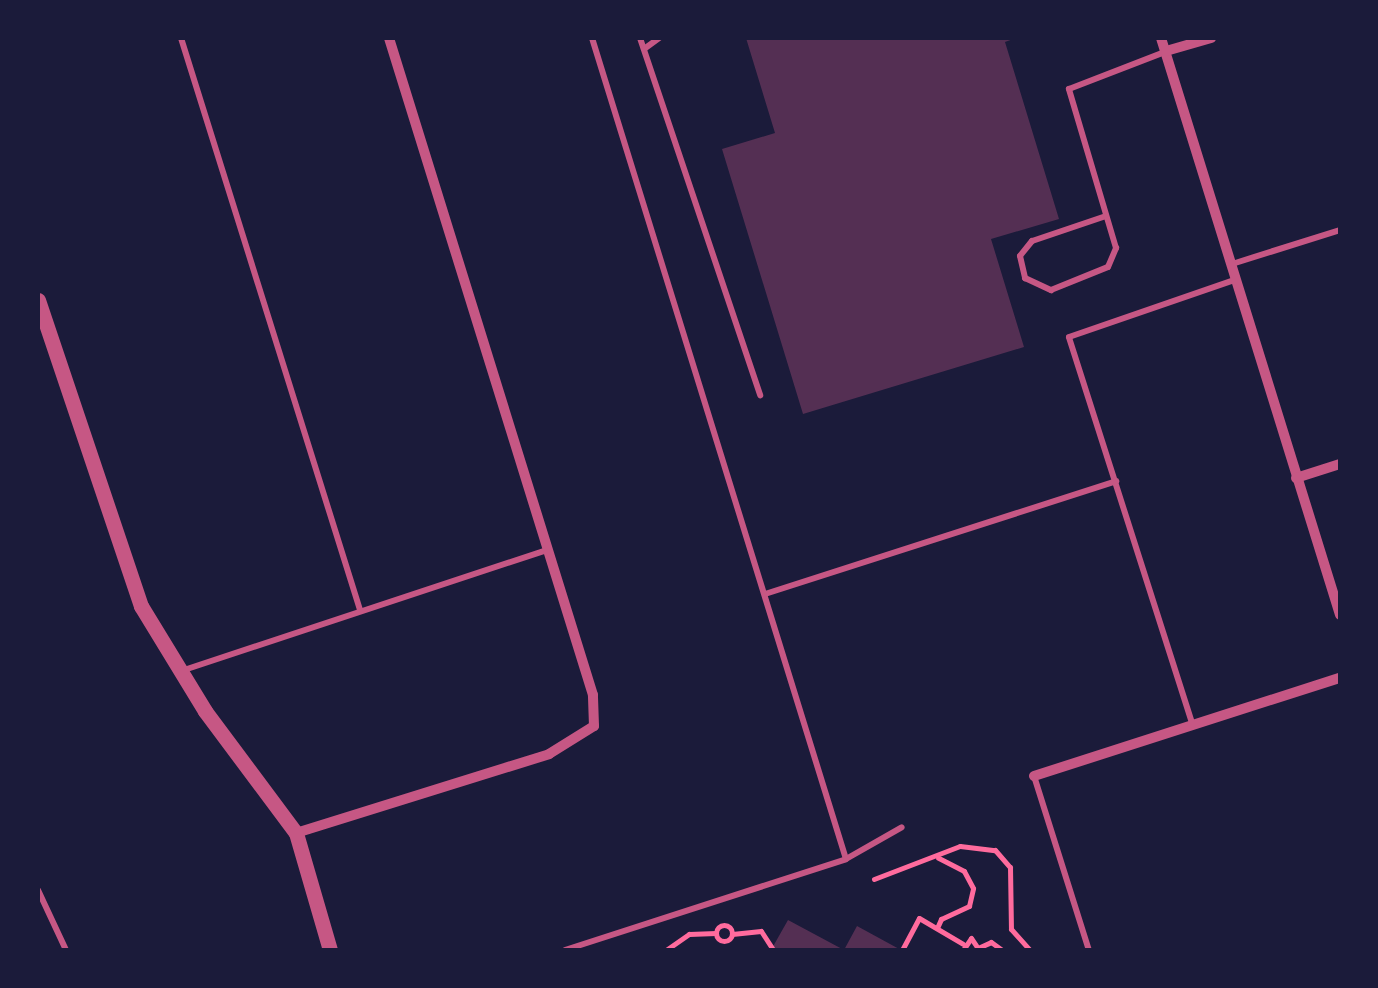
<!DOCTYPE html>
<style>
body{margin:0}
#map{position:relative;width:1378px;height:988px;overflow:hidden;background:#1b1b3a;font-family:"IBM Plex Sans",sans-serif}
div>[style]{position:absolute}
.building>*{inset:0;background:#542f53}
.path>*{height:5px;margin:-2.5px;padding:0 2.5px;transform-origin:2.5px;border-radius:2.5px;background:#ff6b9d}
.path>.ring{margin:-2.5px;padding:0;box-sizing:content-box;background:none;border:5px solid #ff6b9d;border-radius:50%}
.service>*{height:6px;margin:-3px;padding:0 3px;transform-origin:3px;border-radius:3px;background:#c65784}
.minor>*{height:10px;margin:-5px;padding:0 5px;transform-origin:5px;border-radius:5px;background:#c65784}
.tertiary>*{height:15px;margin:-7.5px;padding:0 7.5px;transform-origin:7.5px;border-radius:7.5px;background:#c65784}
span{translate:-50% -50%;white-space:nowrap;text-align:center;line-height:1.15;-webkit-text-stroke:10px #1b1b3a;paint-order:stroke}
.frame{position:absolute;inset:0;border:40px solid #1b1b3a;pointer-events:none}
</style>
<div id="map">
<div class="building">
<div style="clip-path:polygon(746px 38px,1016px 38px,1005px 42px,1059px 219px,991px 239px,1024px 347px,803px 414px,722px 149px,775px 133px)"></div>
<div style="clip-path:polygon(788px 920px,844px 950px,857px 926px,901px 950px,771px 950px)"></div>
</div>
<div class="path">
<div style="left:874px;top:879px;width:92px;rotate:-21deg"></div>
<div style="left:960px;top:846px;width:35px;rotate:7deg"></div>
<div style="left:995px;top:850px;width:23px;rotate:49deg"></div>
<div style="left:1010px;top:867px;width:62px;rotate:89.1deg"></div>
<div style="left:1011px;top:929px;width:28px;rotate:48deg"></div>
<div class="ring" style="left:716px;top:925px;width:11px;height:11px"></div>
<div style="left:937px;top:928px;width:10px;rotate:-66deg"></div>
<div style="left:941px;top:919px;width:31px;rotate:-25deg"></div>
<div style="left:969px;top:906px;width:18px;rotate:-77deg"></div>
<div style="left:973px;top:888px;width:19px;rotate:-118deg"></div>
<div style="left:964px;top:871px;width:29px;rotate:-153deg"></div>
<div style="left:732px;top:934px;width:29px;rotate:-6deg"></div>
<div style="left:761px;top:931px;width:20px;rotate:57deg"></div>
<div style="left:980px;top:947px;width:12px;rotate:-24deg"></div>
<div style="left:991px;top:942px;width:14px;rotate:36deg"></div>
<div style="left:666px;top:950px;width:28px;rotate:-35deg"></div>
<div style="left:689px;top:934px;width:27px;rotate:-2deg"></div>
<div style="left:902px;top:950px;width:36px;rotate:-62deg"></div>
<div style="left:919px;top:918px;width:51px;rotate:30.6deg"></div>
<div style="left:963px;top:950px;width:14px;rotate:-56deg"></div>
<div style="left:971px;top:938px;width:14px;rotate:56deg"></div>
</div>
<div class="service">
<div style="left:181px;top:38px;width:599px;rotate:72.62deg"></div>
<div style="left:592px;top:38px;width:859px;rotate:72.81deg"></div>
<div style="left:640px;top:38px;width:377px;rotate:71.4deg"></div>
<div style="left:644px;top:49px;width:19px;rotate:-36deg"></div>
<div style="left:1106px;top:216px;width:78px;rotate:161.3deg"></div>
<div style="left:1032px;top:241px;width:19px;rotate:129deg"></div>
<div style="left:1020px;top:256px;width:23px;rotate:77deg"></div>
<div style="left:1025px;top:278px;width:29px;rotate:25deg"></div>
<div style="left:1051px;top:290px;width:61px;rotate:-22deg"></div>
<div style="left:1108px;top:267px;width:21px;rotate:-67deg"></div>
<div style="left:1116px;top:248px;width:166px;rotate:-106.5deg"></div>
<div style="left:1069px;top:89px;width:103px;rotate:-21.1deg"></div>
<div style="left:1232px;top:264px;width:113px;rotate:-17.5deg"></div>
<div style="left:765px;top:594px;width:369px;rotate:-17.8deg"></div>
<div style="left:184px;top:670px;width:382px;rotate:-18.3deg"></div>
<div style="left:1193px;top:726px;width:408px;rotate:-107.7deg"></div>
<div style="left:1069px;top:337px;width:176px;rotate:-19deg"></div>
<div style="left:1034px;top:776px;width:182px;rotate:72.5deg"></div>
<div style="left:38px;top:890px;width:66px;rotate:65deg"></div>
<div style="left:565px;top:950px;width:295px;rotate:-17.9deg"></div>
<div style="left:846px;top:859px;width:64px;rotate:-29.7deg"></div>
</div>
<div class="minor">
<div style="left:1161px;top:38px;width:604px;rotate:72.76deg"></div>
<div style="left:1166px;top:51px;width:47px;rotate:-16.1deg"></div>
<div style="left:1296px;top:478px;width:46px;rotate:-17.7deg"></div>
<div style="left:1034px;top:776px;width:321px;rotate:-17.8deg"></div>
<div style="left:296px;top:833px;width:265px;rotate:-17.3deg"></div>
<div style="left:549px;top:754px;width:53px;rotate:-31.9deg"></div>
<div style="left:594px;top:726px;width:31px;rotate:-92deg"></div>
<div style="left:593px;top:695px;width:688px;rotate:-107.25deg"></div>
</div>
<div class="tertiary">
<div style="left:38px;top:300px;width:323px;rotate:71.4deg"></div>
<div style="left:141px;top:606px;width:123px;rotate:58.6deg"></div>
<div style="left:205px;top:711px;width:152px;rotate:53.3deg"></div>
<div style="left:296px;top:833px;width:122px;rotate:73.8deg"></div>
</div>
<div class="frame"></div>
</div>
